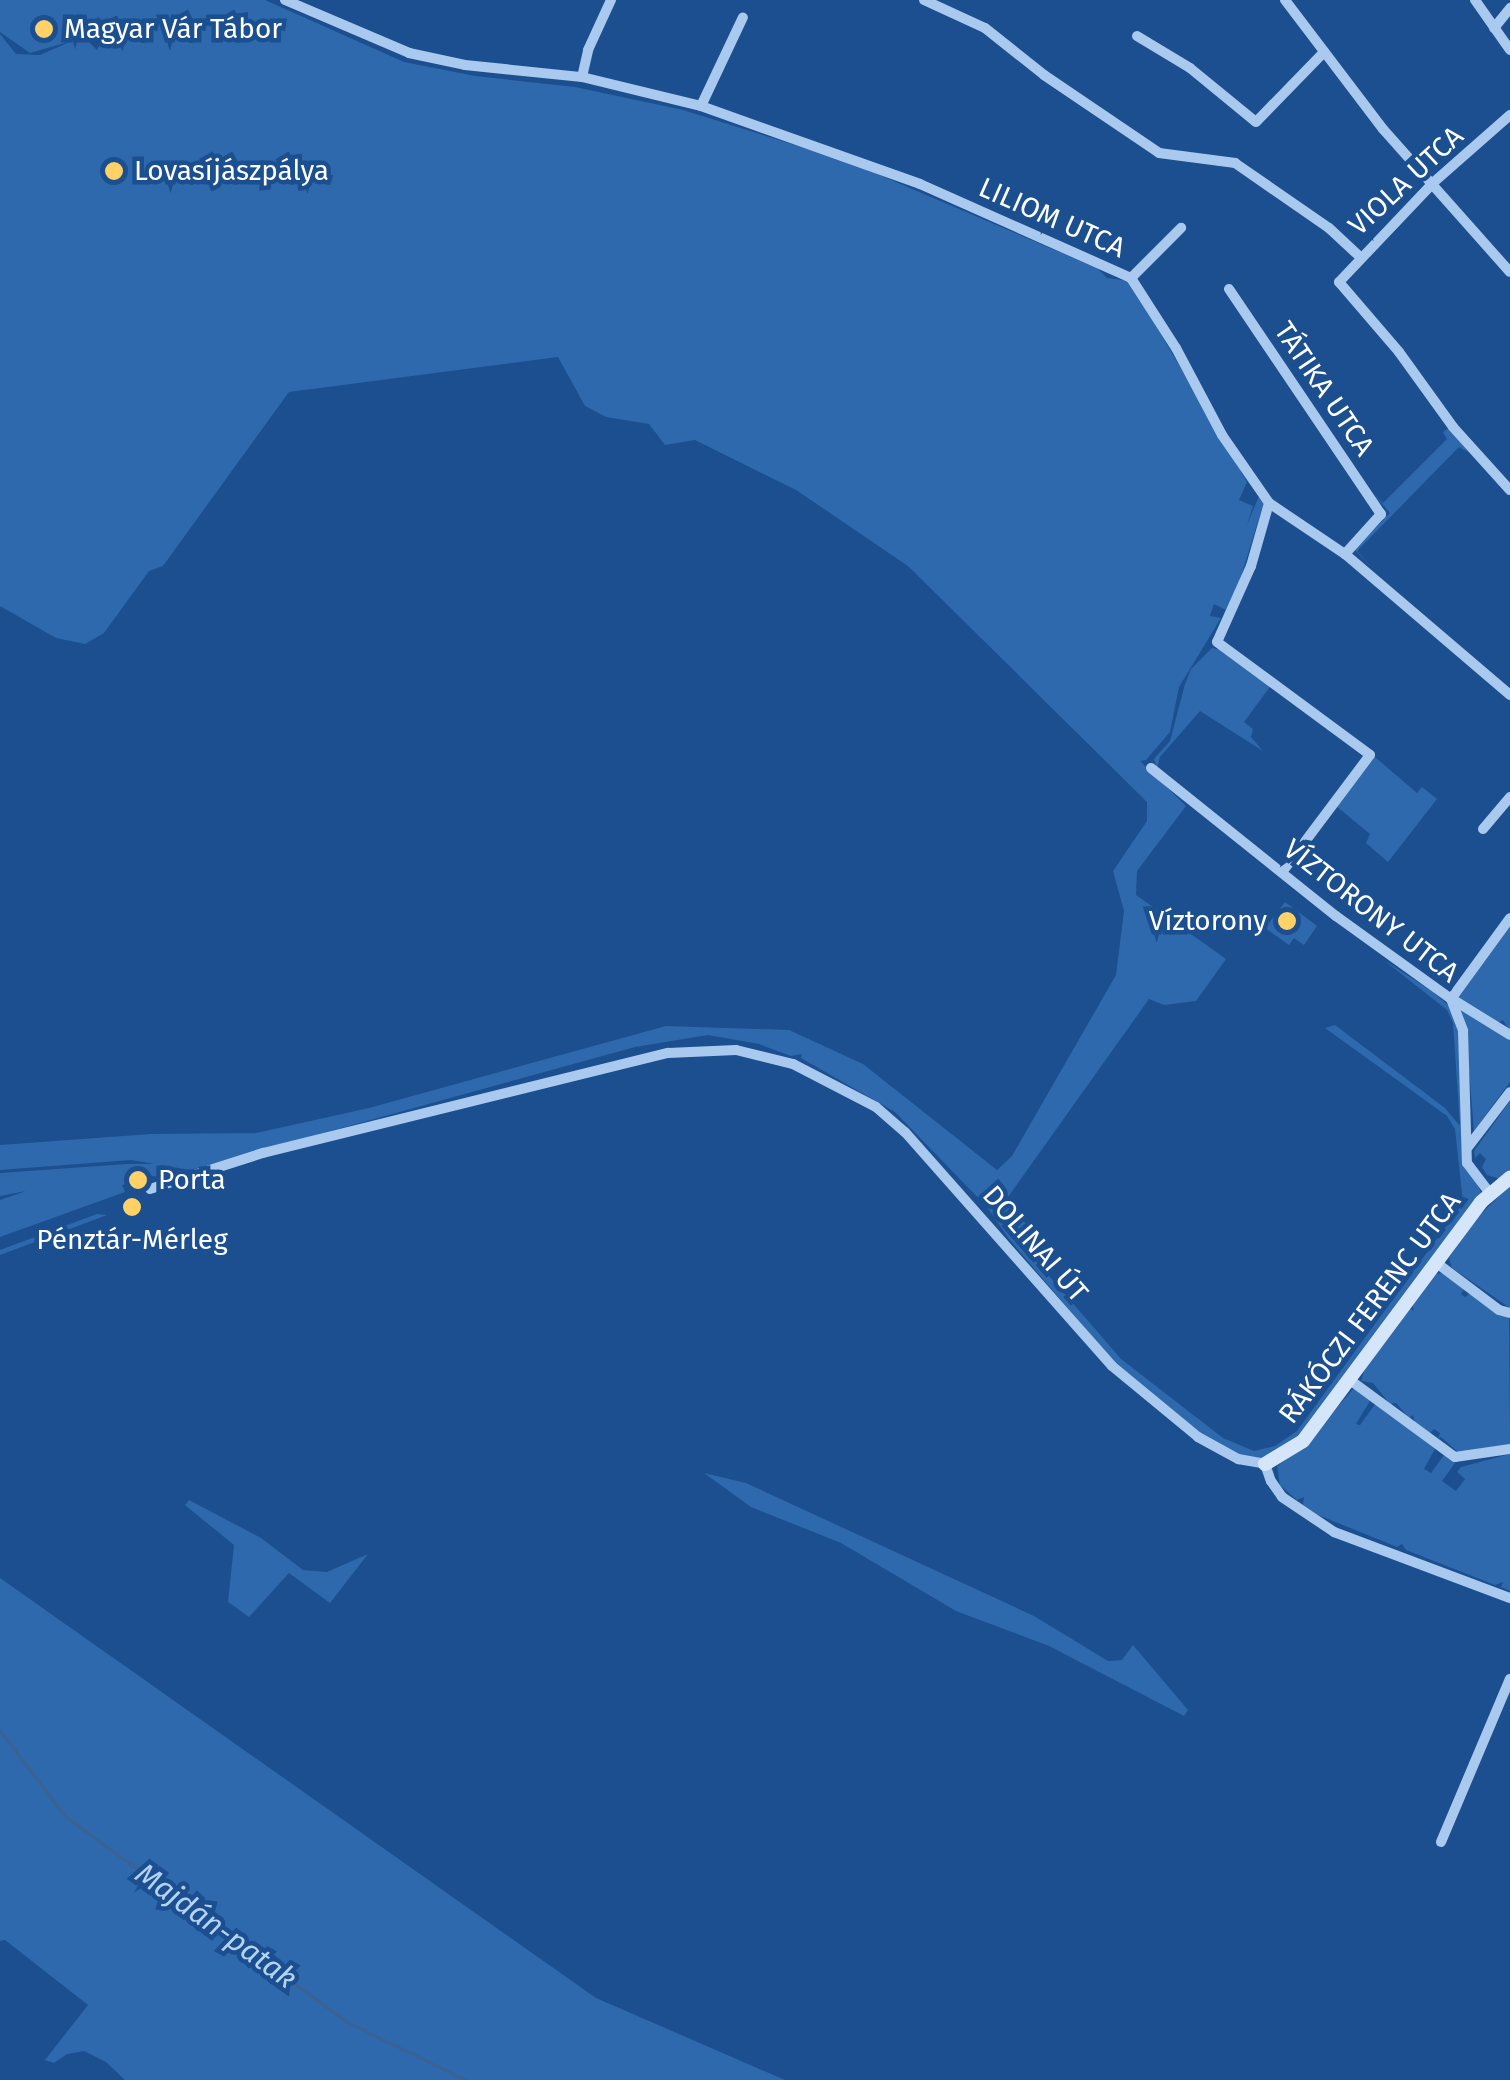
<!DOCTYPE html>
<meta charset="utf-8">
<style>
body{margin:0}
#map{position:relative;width:1510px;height:2080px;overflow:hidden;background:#1b4f8f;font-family:"Fira Sans",sans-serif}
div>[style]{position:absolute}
.green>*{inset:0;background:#2e69ad}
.stream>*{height:2.5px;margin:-1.25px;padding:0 1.25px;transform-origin:1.25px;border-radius:1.25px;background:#3c6290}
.street>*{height:10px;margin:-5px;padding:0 5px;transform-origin:5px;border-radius:5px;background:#a9c9ee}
.secondary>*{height:14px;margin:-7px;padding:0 7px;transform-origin:7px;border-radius:7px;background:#d6e6fa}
.dots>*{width:28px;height:28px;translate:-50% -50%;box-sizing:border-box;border:5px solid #1b4f8f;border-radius:50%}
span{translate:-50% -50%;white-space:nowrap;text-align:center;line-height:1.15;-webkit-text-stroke:9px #1b4f8f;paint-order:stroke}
.poi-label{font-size:28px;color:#fff}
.left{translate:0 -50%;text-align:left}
.right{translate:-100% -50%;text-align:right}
.street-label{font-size:28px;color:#fff}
.water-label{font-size:30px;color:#b5d3f5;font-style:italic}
</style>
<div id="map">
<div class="green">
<div style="clip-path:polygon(evenodd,0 0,265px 0,404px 62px,475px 76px,575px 87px,683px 110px,849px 162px,1097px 268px,1107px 278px,1130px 281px,1247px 482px,1239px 500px,1253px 506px,1247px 525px,1259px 496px,1264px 502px,1238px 586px,1226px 610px,1214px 604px,1210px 616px,1221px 618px,1179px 687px,1170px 732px,1146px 760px,1140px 761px,1186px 806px,1137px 871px,1136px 895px,1226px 959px,1196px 1001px,1164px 1005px,1149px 999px,1008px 1197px,1027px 1226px,1018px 1240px,1121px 1359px,1223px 1438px,1254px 1451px,1275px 1446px,1297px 1431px,1463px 1203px,1455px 1129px,1447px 1116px,1325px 1028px,1335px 1025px,1445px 1108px,1460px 1126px,1453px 1023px,1447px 1010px,1385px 961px,1432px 991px,1451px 1008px,1459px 1026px,1462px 1155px,1482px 1194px,1301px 1436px,1262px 1459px,1239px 1456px,1206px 1437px,1117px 1366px,1009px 1239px,987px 1207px,895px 1112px,801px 1058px,802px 1054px,791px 1056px,759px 1044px,708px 1035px,635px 1047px,190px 1170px,131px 1160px,0 1170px,0 1145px,151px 1134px,256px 1133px,369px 1108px,666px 1026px,789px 1030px,863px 1064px,997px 1170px,1012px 1156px,1116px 975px,1124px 911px,1113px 871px,1147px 821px,1147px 802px,908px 566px,796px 490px,695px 440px,665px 445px,649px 424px,606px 417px,585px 406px,558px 357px,289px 392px,163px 566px,149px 571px,104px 633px,85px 644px,56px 638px,0 606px,0 34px,16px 54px,40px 55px,72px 41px,30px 53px,0 32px,0 0,98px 17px,109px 26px,97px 50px,83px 36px,98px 17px)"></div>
<div style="clip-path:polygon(1450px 427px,1468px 452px,1459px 447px,1357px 551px,1375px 571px,1354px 549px,1390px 513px,1372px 492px,1383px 503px,1447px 439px,1443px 432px)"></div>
<div style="clip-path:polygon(1212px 648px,1226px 651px,1272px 684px,1244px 722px,1253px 729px,1251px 737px,1263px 751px,1200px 711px,1160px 757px,1157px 768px,1154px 759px,1170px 741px,1185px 684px,1191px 669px)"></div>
<div style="clip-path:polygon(1375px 757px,1417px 793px,1422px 787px,1437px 799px,1388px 862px,1366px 843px,1370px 834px,1336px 806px)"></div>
<div style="clip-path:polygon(1285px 902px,1317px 926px,1304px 945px,1294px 938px,1289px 945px,1265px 928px)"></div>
<div style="clip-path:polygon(1510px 922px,1510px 1032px,1503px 1020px,1498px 1023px,1457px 997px)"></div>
<div style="clip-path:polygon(1458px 1004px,1510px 1037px,1510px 1082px,1474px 1131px,1466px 1034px)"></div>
<div style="clip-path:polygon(1510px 1101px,1510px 1173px,1500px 1179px,1487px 1175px,1482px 1167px,1486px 1159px,1480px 1153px,1475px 1158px,1474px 1151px)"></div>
<div style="clip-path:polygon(127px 1164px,160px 1164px,167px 1177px,131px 1175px,132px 1183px,122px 1185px,125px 1192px,0 1237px,0 1200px,26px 1191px,0 1196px,0 1173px)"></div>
<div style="clip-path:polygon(1510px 1185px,1510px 1308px,1452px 1268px,1449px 1258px,1474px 1221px)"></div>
<div style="clip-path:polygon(97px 1214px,107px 1215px,0 1255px,0 1250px)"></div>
<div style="clip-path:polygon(1442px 1273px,1464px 1289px,1461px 1294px,1465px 1297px,1470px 1293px,1509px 1317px,1510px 1445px,1459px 1453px,1441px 1437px,1438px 1439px,1440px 1433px,1434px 1429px,1430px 1433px,1415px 1423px,1413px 1415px,1409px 1418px,1396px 1403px,1390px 1404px,1373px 1383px,1361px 1381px,1365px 1368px,1409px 1308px,1414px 1311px,1412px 1304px,1436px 1274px)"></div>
<div style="clip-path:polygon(1354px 1388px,1370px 1401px,1356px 1424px,1360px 1425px,1376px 1403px,1379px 1405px,1435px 1449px,1424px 1469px,1431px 1473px,1444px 1455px,1455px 1463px,1442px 1481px,1456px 1491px,1465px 1479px,1457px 1472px,1461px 1467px,1510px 1454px,1510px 1591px,1501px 1587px,1503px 1582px,1495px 1585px,1406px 1550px,1402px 1544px,1397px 1547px,1316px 1514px,1303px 1505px,1304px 1497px,1297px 1500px,1280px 1485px,1277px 1466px,1303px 1447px)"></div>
<div style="clip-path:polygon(704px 1473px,746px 1483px,1034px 1616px,1108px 1661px,1122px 1660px,1133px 1645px,1188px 1710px,1184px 1716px,1049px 1646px,956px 1611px,841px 1543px,751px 1507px)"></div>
<div style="clip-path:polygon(189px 1500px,261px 1538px,303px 1570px,327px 1572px,368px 1554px,330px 1603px,289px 1573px,249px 1617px,228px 1602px,234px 1545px,185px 1505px)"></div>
<div style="clip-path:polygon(0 1578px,596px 1998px,785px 2080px,125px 2080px,106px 2062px,84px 2051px,67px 2054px,54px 2063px,45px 2060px,88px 2005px,5px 1940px,0 1941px)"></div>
</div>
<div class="stream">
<div style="left:0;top:1730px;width:108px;rotate:52.9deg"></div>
<div style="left:65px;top:1816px;width:348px;rotate:36.1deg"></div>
<div style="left:346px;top:2021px;width:134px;rotate:26.2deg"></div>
</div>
<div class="street">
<div style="left:285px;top:0;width:135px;rotate:23.1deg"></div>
<div style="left:409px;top:53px;width:57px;rotate:12.1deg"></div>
<div style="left:465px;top:65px;width:118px;rotate:5.9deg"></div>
<div style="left:582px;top:77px;width:122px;rotate:13.7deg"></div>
<div style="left:701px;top:106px;width:232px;rotate:19.6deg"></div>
<div style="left:920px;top:184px;width:231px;rotate:24deg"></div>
<div style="left:1131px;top:278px;width:83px;rotate:57.3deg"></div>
<div style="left:1176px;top:348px;width:98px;rotate:62.1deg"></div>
<div style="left:1222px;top:435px;width:83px;rotate:55.3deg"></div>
<div style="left:1269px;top:503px;width:92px;rotate:33.9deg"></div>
<div style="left:1345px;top:554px;width:217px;rotate:40.5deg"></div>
<div style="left:924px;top:0;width:67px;rotate:24.7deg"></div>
<div style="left:985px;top:28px;width:75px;rotate:38.5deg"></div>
<div style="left:1044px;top:75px;width:139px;rotate:34.1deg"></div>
<div style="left:1159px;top:153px;width:77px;rotate:7.5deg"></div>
<div style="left:1235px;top:163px;width:114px;rotate:34.7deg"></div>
<div style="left:1329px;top:228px;width:41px;rotate:43deg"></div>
<div style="left:1285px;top:0;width:162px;rotate:52.8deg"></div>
<div style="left:1383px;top:129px;width:191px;rotate:48.4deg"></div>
<div style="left:1475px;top:0;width:61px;rotate:55deg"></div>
<div style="left:1494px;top:28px;width:26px;rotate:-51deg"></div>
<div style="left:1137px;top:36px;width:62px;rotate:31.1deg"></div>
<div style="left:1190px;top:68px;width:85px;rotate:39.3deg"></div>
<div style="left:1256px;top:122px;width:98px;rotate:-45.8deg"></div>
<div style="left:582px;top:77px;width:28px;rotate:-77deg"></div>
<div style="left:588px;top:50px;width:55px;rotate:-65.3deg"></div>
<div style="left:701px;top:106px;width:98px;rotate:-64.7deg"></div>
<div style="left:1510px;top:115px;width:101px;rotate:138.6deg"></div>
<div style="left:1434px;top:182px;width:138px;rotate:133.5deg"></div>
<div style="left:1339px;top:282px;width:92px;rotate:49.4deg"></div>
<div style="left:1399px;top:352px;width:92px;rotate:54.2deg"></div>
<div style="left:1453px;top:427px;width:85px;rotate:47.9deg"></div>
<div style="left:1131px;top:278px;width:71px;rotate:-45deg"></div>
<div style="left:1229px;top:289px;width:272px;rotate:56deg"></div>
<div style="left:1381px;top:514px;width:54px;rotate:132deg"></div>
<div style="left:1269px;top:503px;width:66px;rotate:105.9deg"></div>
<div style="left:1251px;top:566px;width:83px;rotate:114.1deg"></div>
<div style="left:1217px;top:642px;width:190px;rotate:36.4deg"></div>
<div style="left:1370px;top:755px;width:145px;rotate:126.9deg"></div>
<div style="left:1151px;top:768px;width:237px;rotate:38.7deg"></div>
<div style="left:1336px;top:916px;width:142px;rotate:35.8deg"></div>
<div style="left:1451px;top:999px;width:34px;rotate:69deg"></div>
<div style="left:1463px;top:1031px;width:132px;rotate:88.3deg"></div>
<div style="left:1467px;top:1163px;width:38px;rotate:53deg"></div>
<div style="left:1483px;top:829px;width:42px;rotate:-49.8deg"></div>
<div style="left:1451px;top:999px;width:100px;rotate:-53.9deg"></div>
<div style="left:1452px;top:999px;width:68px;rotate:31.8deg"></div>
<div style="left:1468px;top:1147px;width:69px;rotate:-52.6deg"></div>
<div style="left:150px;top:1189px;width:119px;rotate:-17.7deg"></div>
<div style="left:263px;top:1153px;width:417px;rotate:-13.9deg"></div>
<div style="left:668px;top:1053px;width:68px;rotate:-2.5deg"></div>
<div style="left:736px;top:1050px;width:59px;rotate:13.8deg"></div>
<div style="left:793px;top:1064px;width:93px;rotate:27.4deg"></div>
<div style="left:876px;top:1107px;width:38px;rotate:41deg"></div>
<div style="left:905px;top:1132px;width:312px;rotate:48.5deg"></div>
<div style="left:1112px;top:1366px;width:112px;rotate:39.5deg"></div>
<div style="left:1198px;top:1437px;width:46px;rotate:28.8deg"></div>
<div style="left:1238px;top:1459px;width:27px;rotate:10deg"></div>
<div style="left:1265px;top:1464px;width:18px;rotate:71deg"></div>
<div style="left:1271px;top:1481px;width:19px;rotate:55deg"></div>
<div style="left:1282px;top:1497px;width:63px;rotate:33.9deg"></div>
<div style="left:1334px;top:1532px;width:188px;rotate:20.6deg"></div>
<div style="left:1438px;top:1264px;width:76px;rotate:37deg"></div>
<div style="left:1499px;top:1310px;width:11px;rotate:15deg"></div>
<div style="left:1350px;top:1380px;width:130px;rotate:36.3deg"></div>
<div style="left:1455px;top:1457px;width:56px;rotate:-8.3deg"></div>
<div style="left:1441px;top:1842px;width:177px;rotate:-67.1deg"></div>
</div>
<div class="secondary">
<div style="left:1265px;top:1464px;width:44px;rotate:-31.2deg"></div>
<div style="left:1303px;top:1441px;width:298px;rotate:-53.3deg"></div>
<div style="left:1481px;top:1202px;width:38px;rotate:-40deg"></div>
</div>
<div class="dots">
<div style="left:44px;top:29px;background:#ffd166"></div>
<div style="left:114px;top:171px;background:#ffd166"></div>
<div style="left:1287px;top:921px;background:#ffd166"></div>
<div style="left:138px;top:1180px;background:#ffd166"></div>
<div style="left:132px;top:1207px;background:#ffd166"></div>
</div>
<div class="poi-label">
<span class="left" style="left:64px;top:29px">Magyar Vár Tábor</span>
<span class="left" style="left:134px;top:171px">Lovasíjászpálya</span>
<span class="right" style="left:1267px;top:921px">Víztorony</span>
<span class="left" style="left:158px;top:1180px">Porta</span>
<span style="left:132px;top:1240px">Pénztár-Mérleg</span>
</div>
<div class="street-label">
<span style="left:1406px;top:181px;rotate:-43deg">VIOLA UTCA</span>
<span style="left:1052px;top:218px;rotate:24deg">LILIOM UTCA</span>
<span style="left:1324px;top:389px;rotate:56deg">TÁTIKA UTCA</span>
<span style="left:1371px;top:911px;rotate:38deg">VÍZTORONY UTCA</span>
<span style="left:1035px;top:1244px;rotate:49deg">DOLINAI ÚT</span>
<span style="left:1370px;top:1308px;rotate:-53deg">RÁKÓCZI FERENC UTCA</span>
</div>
<div class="water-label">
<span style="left:216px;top:1926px;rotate:36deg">Majdán-patak</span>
</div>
</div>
